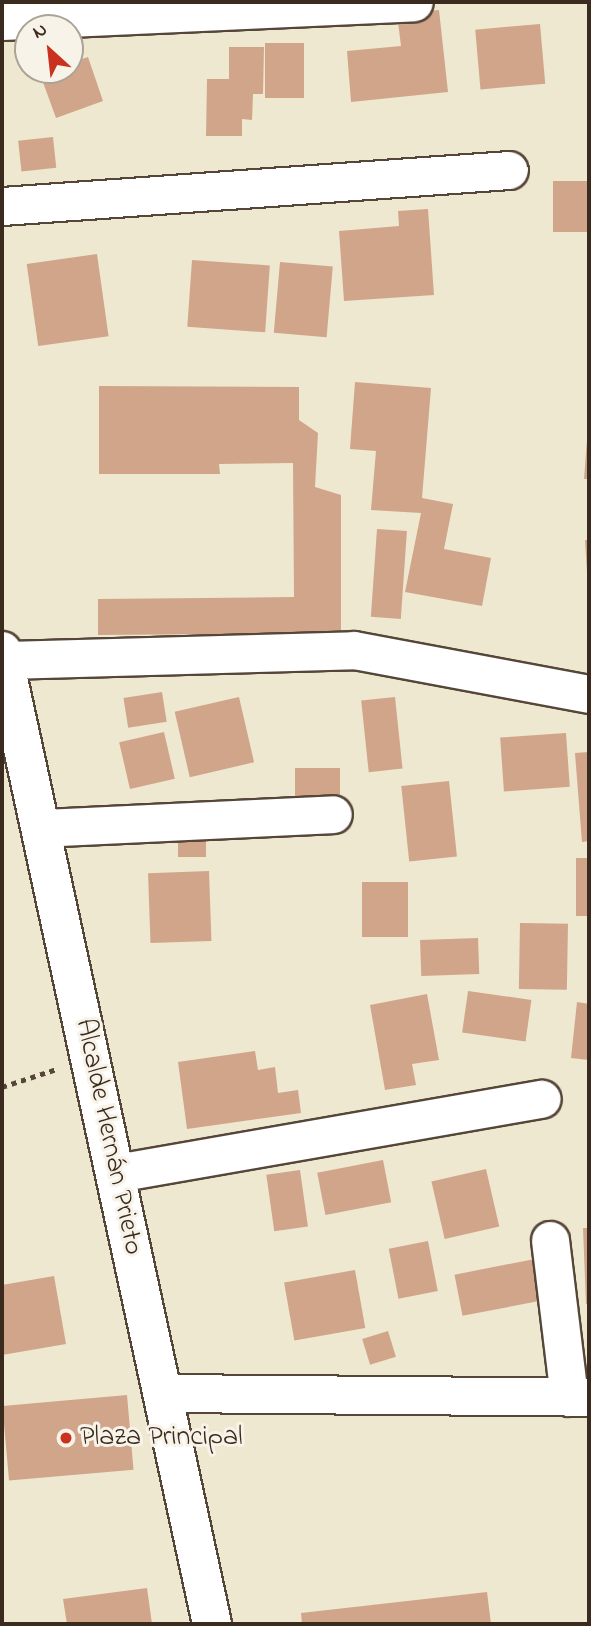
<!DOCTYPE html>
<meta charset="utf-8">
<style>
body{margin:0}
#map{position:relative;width:591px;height:1626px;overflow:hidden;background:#ede8cf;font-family:"Indie Flower",sans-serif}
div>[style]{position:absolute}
.building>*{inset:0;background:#d1a58a;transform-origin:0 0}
.path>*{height:4.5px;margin-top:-2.25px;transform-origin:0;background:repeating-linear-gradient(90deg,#564639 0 5px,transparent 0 10px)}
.roads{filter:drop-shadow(2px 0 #564639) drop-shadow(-2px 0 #564639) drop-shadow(0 2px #564639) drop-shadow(0 -2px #564639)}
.minor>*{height:37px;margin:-18.5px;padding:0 18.5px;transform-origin:18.5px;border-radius:18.5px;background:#fff}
.secondary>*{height:38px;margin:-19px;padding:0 19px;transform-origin:19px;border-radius:19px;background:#fff}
.dots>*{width:19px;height:19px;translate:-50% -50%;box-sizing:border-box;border:4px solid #f7f3e8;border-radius:50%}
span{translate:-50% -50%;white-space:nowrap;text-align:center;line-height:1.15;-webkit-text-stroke:6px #f7f3e8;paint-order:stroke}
.street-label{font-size:28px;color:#3b2a1e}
.poi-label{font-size:28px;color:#3b2a1e}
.left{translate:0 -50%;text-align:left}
.frame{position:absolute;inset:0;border:4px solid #3b2a1e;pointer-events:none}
.north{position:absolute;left:14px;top:14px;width:70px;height:70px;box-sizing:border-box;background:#f7f3e8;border:2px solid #aca397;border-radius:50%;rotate:333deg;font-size:19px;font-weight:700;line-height:28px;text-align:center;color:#3b2a1e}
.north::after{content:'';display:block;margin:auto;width:24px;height:32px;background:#c8321e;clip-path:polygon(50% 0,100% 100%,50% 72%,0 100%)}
</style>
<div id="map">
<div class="building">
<div style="clip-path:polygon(439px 10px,448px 92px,351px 102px,347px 51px,401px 46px,397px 14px)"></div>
<div style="left:540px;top:24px;width:60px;height:65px;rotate:85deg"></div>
<div style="left:304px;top:43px;width:55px;height:39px;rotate:90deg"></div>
<div style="clip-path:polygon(229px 47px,264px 47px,263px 94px,253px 94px,252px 120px,242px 119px,242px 136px,206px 136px,207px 79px,229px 79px)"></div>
<div style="clip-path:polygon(88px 57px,103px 101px,56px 118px,40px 74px,70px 70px,70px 63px)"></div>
<div style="left:53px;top:137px;width:31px;height:35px;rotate:84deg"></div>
<div style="left:589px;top:181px;width:51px;height:36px;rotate:90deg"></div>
<div style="clip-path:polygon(428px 209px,434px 295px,344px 301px,339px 231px,399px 226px,398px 211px)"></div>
<div style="left:97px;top:254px;width:83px;height:71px;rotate:82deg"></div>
<div style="left:192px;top:260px;width:78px;height:67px;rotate:4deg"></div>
<div style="left:280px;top:262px;width:53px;height:71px;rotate:5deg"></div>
<div style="clip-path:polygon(355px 382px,431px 388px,422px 498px,453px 504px,444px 549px,491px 558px,482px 606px,405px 592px,421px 513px,371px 510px,376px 451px,350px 449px)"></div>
<div style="clip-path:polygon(99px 386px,299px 387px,299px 420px,318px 433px,315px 487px,341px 495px,341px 633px,98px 635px,98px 599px,294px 597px,293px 463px,219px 464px,220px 474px,99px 474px)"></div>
<div style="clip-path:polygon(587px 440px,589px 440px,589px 479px,584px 479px)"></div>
<div style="left:377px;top:529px;width:30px;height:88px;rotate:4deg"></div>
<div style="clip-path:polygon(585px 540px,589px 540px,589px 572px,587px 572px)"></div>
<div style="left:162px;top:692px;width:30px;height:39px;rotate:81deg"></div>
<div style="left:239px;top:697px;width:67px;height:66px;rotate:77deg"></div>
<div style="left:395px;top:697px;width:72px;height:34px;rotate:84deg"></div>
<div style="left:164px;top:732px;width:48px;height:46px;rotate:77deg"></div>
<div style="left:566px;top:733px;width:54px;height:66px;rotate:86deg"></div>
<div style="clip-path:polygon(589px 752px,589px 841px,582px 842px,575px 753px)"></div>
<div style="left:295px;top:768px;width:45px;height:30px"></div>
<div style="left:449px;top:781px;width:76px;height:48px;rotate:84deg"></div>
<div style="left:178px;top:831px;width:28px;height:26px"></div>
<div style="left:576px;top:858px;width:13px;height:58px"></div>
<div style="left:209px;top:871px;width:70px;height:61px;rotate:88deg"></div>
<div style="left:362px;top:882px;width:46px;height:55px"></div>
<div style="left:520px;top:923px;width:48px;height:66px;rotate:1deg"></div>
<div style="left:478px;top:938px;width:36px;height:58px;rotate:88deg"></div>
<div style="left:468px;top:991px;width:64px;height:42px;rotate:8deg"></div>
<div style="clip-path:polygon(427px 994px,439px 1060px,412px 1064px,416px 1085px,385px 1090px,370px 1005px)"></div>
<div style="clip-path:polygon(577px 1002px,589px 1004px,589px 1060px,571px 1058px)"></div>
<div style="clip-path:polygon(255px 1051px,258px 1070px,275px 1067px,278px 1093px,298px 1090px,301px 1113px,187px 1129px,178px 1062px)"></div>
<div style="left:383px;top:1160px;width:43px;height:67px;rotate:79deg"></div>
<div style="left:486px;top:1169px;width:59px;height:56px;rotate:77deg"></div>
<div style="left:300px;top:1170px;width:57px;height:34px;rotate:82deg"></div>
<div style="clip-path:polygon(583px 1228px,589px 1228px,589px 1304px,586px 1304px)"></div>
<div style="left:428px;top:1241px;width:51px;height:40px;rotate:79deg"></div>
<div style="left:535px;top:1259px;width:42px;height:82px;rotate:79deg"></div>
<div style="left:355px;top:1270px;width:59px;height:72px;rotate:80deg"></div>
<div style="clip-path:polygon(54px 1276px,66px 1344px,2px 1355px,2px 1285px)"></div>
<div style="left:388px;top:1331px;width:27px;height:27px;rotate:73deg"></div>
<div style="left:127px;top:1395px;width:75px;height:125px;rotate:85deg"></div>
<div style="clip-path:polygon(147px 1588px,152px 1624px,67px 1624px,63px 1599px)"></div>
<div style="clip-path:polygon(487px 1592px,491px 1624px,302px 1624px,301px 1613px)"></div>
</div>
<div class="path">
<div style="left:2px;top:1087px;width:58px;rotate:-18.1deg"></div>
</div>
<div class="roads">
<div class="minor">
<div style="left:2px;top:21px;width:412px;rotate:-2.6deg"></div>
<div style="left:2px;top:206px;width:508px;rotate:-4.06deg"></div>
<div style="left:4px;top:660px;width:350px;rotate:-1.6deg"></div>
<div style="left:354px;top:650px;width:239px;rotate:10.6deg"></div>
<div style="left:41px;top:828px;width:292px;rotate:-2.7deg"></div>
<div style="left:116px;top:1173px;width:432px;rotate:-9.9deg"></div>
<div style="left:550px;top:1240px;width:158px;rotate:83.1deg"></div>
<div style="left:163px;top:1393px;width:426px;rotate:0.5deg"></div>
</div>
<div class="secondary">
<div style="left:2px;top:651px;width:995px;rotate:77.82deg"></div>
</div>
</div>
<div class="dots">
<div style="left:66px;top:1438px;background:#c8321e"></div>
</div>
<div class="street-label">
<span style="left:108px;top:1137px;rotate:78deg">Alcalde Hernán Prieto</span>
</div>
<div class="poi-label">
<span class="left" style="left:80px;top:1438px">Plaza Principal</span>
</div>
<div class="frame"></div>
<div class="north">N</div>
</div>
